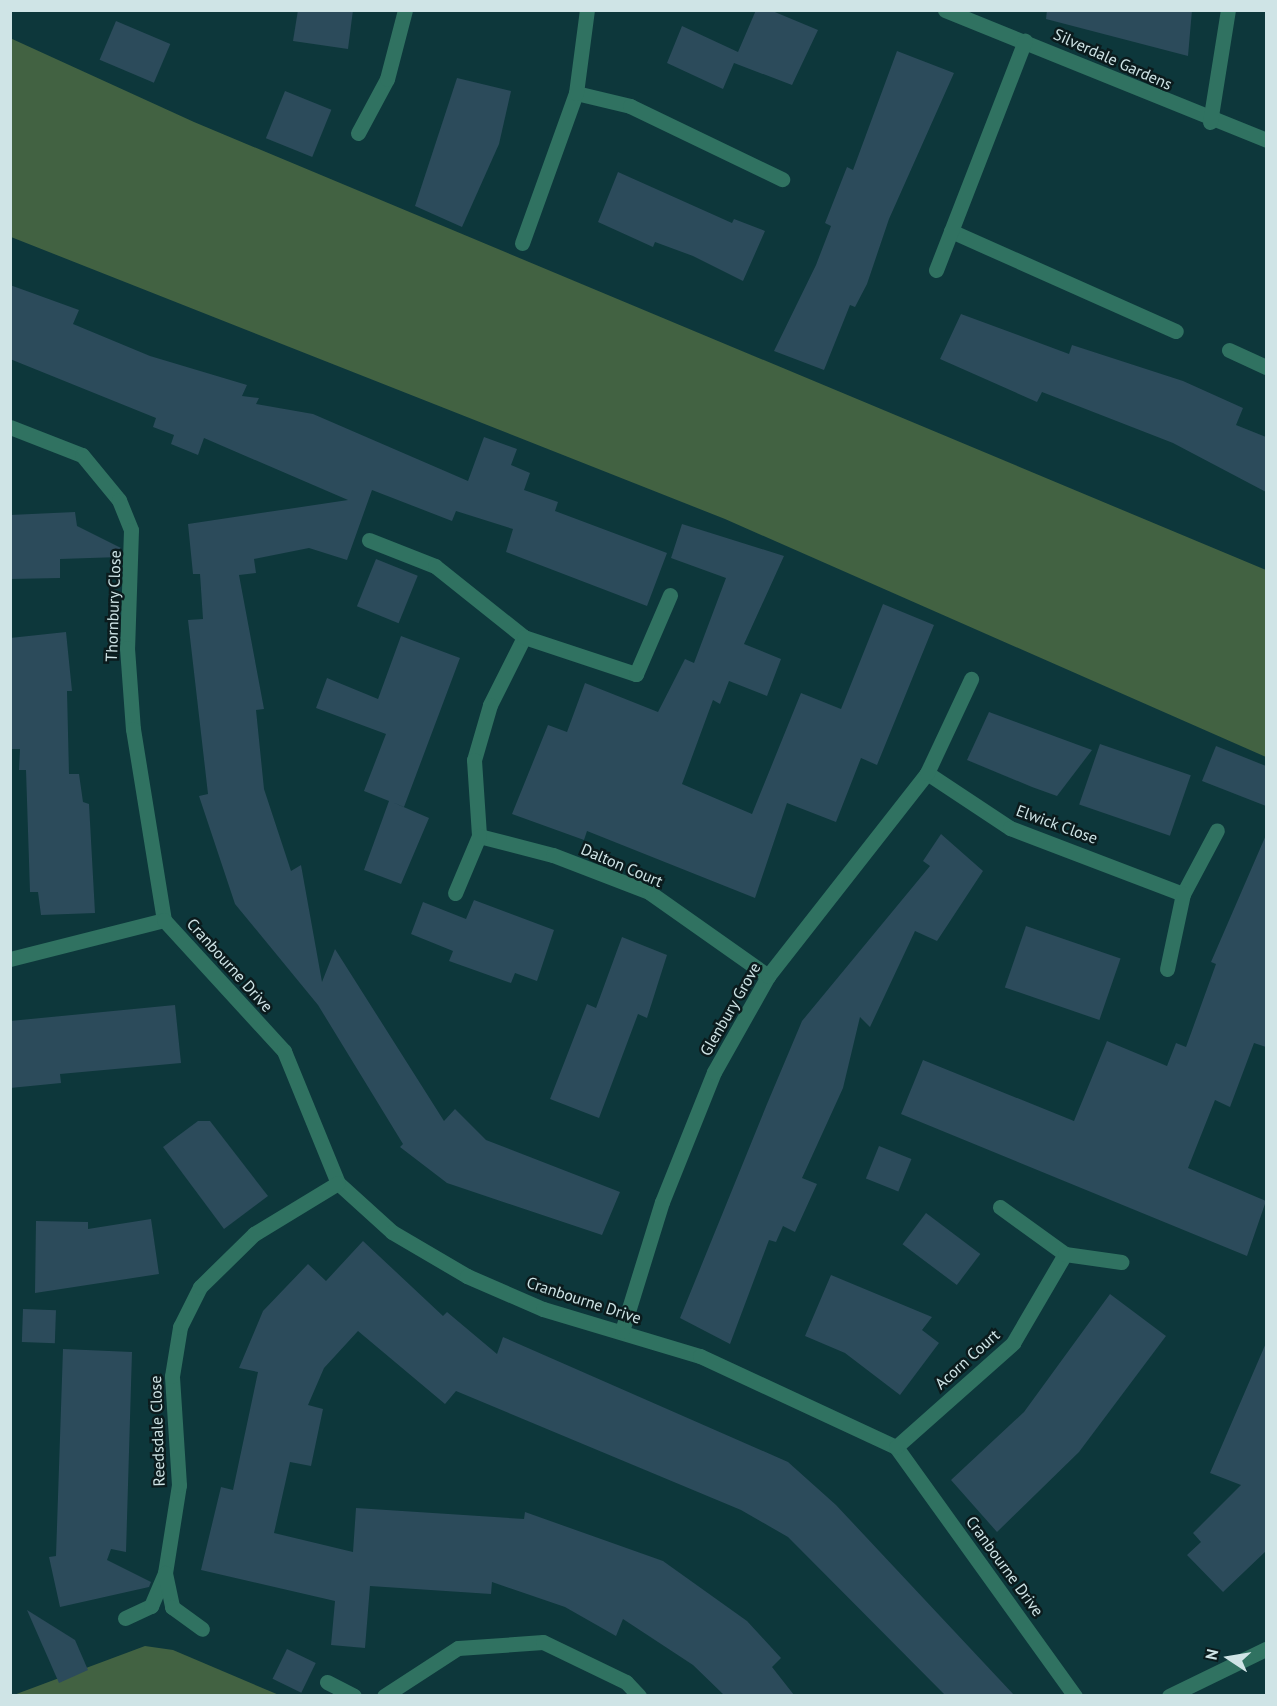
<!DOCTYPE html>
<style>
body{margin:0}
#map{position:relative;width:1277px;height:1706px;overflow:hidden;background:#0d373b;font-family:"PT Sans",sans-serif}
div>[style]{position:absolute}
.green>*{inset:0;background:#426242}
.building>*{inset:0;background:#2c4b5b;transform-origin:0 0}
.minor>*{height:15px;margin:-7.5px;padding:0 7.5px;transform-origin:7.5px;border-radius:7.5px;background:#307261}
span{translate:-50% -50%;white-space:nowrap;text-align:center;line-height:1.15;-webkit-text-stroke:5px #0b1b1d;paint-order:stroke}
.street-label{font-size:16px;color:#cfe4e6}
.frame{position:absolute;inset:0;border:12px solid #cfe4e6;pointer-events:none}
.north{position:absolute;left:1199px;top:1628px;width:60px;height:60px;-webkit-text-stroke:4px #0b1b1d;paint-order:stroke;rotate:282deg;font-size:16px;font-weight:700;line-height:24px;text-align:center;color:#cfe4e6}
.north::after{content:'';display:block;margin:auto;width:21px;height:27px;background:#cfe4e6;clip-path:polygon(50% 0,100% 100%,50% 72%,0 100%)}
</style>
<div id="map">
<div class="green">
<div style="clip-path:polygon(10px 38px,194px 122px,1266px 570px,1266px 757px,725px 519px,11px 237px)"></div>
<div style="clip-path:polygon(145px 1646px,173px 1650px,279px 1695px,11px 1696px)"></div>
</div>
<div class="building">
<div style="clip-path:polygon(298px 10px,353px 10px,348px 49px,293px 41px)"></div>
<div style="clip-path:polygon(756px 10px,770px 10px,818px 30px,792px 85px,734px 63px,723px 89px,667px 63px,682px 26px,738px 52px)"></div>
<div style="clip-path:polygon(1047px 10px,1192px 10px,1188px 56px,1046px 19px)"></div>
<div style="left:116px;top:21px;width:59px;height:42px;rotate:23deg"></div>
<div style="clip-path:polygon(897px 51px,954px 73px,889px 219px,867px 284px,855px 307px,850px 305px,824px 370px,774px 351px,816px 265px,831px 226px,825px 223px,847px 167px,853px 170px)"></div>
<div style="clip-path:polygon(457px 78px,511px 91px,499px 144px,462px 227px,415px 206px)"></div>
<div style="left:285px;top:91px;width:50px;height:51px;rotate:22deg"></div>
<div style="clip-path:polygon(618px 172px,732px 223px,734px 219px,765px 231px,743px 281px,693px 256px,655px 242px,653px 247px,598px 222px)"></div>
<div style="clip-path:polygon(10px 285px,79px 310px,73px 324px,150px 356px,247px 385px,242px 396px,259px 398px,256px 404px,313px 414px,468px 481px,484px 437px,517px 449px,511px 465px,530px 473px,524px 490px,558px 502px,555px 511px,667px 553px,647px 606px,506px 552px,513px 529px,456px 511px,452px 521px,372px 490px,347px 560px,309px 548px,254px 559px,256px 573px,239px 575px,264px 709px,256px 710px,264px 789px,291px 871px,301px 865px,322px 982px,335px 949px,444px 1121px,455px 1109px,486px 1140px,620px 1192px,602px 1235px,447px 1183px,400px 1147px,403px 1144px,318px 1005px,235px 904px,199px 796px,208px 794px,188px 620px,203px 619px,200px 574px,193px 574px,188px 524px,348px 500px,204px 438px,198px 455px,171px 444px,174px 435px,153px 427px,156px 418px,10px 359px)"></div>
<div style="clip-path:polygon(961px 314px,1069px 354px,1072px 345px,1183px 381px,1243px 408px,1236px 425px,1266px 437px,1266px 492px,1173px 443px,1042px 392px,1037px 402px,940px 359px)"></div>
<div style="clip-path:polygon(75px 512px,77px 526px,121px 548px,120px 557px,60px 559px,60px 578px,10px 579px,10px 515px)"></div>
<div style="clip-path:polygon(682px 524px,784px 556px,744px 644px,781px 659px,767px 696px,729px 681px,720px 704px,713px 700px,682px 784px,752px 814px,801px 693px,841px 709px,883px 604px,934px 625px,877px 765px,861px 758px,836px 822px,787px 803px,755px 898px,587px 831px,584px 840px,512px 814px,548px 725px,567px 732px,585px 683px,658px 712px,685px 659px,694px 663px,726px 578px,671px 558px)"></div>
<div style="left:376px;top:559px;width:45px;height:51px;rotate:22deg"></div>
<div style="clip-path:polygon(66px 632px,72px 691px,67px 691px,69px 774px,79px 774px,83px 802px,89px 804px,95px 913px,41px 915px,38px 892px,30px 892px,26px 770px,19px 770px,20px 749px,11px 749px,10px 638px)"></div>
<div style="clip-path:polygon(401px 636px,460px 658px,404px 807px,392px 802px,429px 818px,401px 884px,364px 870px,389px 801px,364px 791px,386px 734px,316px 708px,327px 678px,378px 699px)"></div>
<div style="clip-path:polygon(989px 712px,1092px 750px,1057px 796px,1032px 787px,967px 760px)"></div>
<div style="left:1100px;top:744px;width:96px;height:64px;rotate:19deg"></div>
<div style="clip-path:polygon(1216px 746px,1266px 766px,1266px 806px,1202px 781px)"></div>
<div style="clip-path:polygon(941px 834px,983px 871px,937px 941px,915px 931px,870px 1027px,860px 1017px,843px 1088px,802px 1178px,817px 1184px,795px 1232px,783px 1226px,776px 1242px,769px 1240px,730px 1344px,680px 1318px,767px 1104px,802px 1021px,930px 866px,923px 861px)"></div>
<div style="clip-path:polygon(1266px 835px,1266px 1047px,1254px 1043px,1230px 1107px,1215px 1100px,1188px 1168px,1266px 1201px,1247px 1256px,901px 1114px,923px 1060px,1074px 1121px,1107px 1041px,1167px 1066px,1176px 1043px,1186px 1047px,1216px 964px,1211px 962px)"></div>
<div style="clip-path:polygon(474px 900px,554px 930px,537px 981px,515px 973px,511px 983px,449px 961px,453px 951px,411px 934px,423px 902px,466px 919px)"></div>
<div style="left:1026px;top:926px;width:100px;height:65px;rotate:19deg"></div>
<div style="clip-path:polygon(622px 937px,667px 955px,647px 1018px,638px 1014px,599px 1118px,550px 1099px,587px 1004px,596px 1008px)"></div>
<div style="clip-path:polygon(175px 1005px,181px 1063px,60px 1074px,61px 1083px,10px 1088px,10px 1021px)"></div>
<div style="clip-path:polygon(198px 1121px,210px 1121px,268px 1196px,224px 1229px,163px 1147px)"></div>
<div style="left:879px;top:1146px;width:35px;height:35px;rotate:22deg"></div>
<div style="left:926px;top:1213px;width:68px;height:39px;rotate:37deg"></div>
<div style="clip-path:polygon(151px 1219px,159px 1274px,35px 1293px,36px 1221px,88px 1222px,88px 1229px)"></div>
<div style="clip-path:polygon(363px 1241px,443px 1316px,447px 1312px,497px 1354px,503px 1337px,788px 1462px,836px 1505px,1014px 1695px,945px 1695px,788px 1537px,741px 1510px,456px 1391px,445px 1404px,358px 1331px,324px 1368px,308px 1405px,323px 1409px,311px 1466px,290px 1462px,274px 1533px,353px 1552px,356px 1508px,524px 1519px,525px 1512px,663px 1561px,747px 1621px,781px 1658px,772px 1667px,794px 1695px,724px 1695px,693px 1665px,623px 1619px,616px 1636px,565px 1607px,492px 1582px,491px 1594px,370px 1586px,365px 1648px,331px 1645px,335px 1601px,201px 1570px,221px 1487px,233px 1490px,258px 1372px,239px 1368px,263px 1311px,308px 1264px,326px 1281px)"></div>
<div style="clip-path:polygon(831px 1275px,932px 1317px,922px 1330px,939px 1343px,900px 1395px,845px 1353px,805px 1336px)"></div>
<div style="clip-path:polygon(1110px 1294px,1166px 1336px,1079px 1452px,997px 1532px,951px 1480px,1024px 1412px)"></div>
<div style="left:23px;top:1309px;width:33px;height:33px;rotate:2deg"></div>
<div style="clip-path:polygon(1266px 1343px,1266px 1551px,1223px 1592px,1187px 1555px,1201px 1542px,1193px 1533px,1241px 1485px,1210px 1473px)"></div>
<div style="clip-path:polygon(63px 1349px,132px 1352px,126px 1552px,111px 1549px,107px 1560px,151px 1582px,149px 1587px,60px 1607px,49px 1557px,56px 1556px)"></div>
<div style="clip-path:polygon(27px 1610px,75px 1640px,88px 1670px,59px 1683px)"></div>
<div style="left:287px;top:1649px;width:32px;height:33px;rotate:26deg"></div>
</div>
<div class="minor">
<div style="left:945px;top:10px;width:346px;rotate:22deg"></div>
<div style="left:576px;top:93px;width:56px;rotate:13.5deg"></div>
<div style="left:630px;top:106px;width:169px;rotate:25.7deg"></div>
<div style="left:1210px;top:122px;width:113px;rotate:-80.9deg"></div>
<div style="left:358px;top:133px;width:61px;rotate:-61.8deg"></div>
<div style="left:387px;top:79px;width:71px;rotate:-75.4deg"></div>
<div style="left:951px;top:231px;width:246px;rotate:24deg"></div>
<div style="left:522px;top:243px;width:159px;rotate:-70.2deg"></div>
<div style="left:576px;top:93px;width:84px;rotate:-82.5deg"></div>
<div style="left:936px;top:270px;width:246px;rotate:-68.8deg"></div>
<div style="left:1229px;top:350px;width:41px;rotate:24.7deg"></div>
<div style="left:10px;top:427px;width:77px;rotate:21.3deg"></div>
<div style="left:82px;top:455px;width:58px;rotate:50.6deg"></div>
<div style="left:119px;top:500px;width:32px;rotate:68deg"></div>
<div style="left:131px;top:530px;width:118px;rotate:91.9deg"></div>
<div style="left:127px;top:648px;width:81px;rotate:85.8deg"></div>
<div style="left:133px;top:729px;width:193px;rotate:80.8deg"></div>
<div style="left:369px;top:540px;width:71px;rotate:21.5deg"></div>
<div style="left:435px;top:566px;width:114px;rotate:38.6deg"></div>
<div style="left:524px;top:637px;width:76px;rotate:116.6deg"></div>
<div style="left:490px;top:705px;width:57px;rotate:106.2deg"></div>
<div style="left:474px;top:760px;width:76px;rotate:86.2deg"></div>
<div style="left:479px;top:836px;width:76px;rotate:14.4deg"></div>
<div style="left:553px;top:855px;width:103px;rotate:21.1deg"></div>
<div style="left:649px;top:892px;width:146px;rotate:35.2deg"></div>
<div style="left:524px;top:637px;width:118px;rotate:18.3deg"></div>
<div style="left:636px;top:674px;width:86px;rotate:-66.7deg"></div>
<div style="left:927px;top:773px;width:100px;rotate:33.5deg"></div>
<div style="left:1010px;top:828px;width:185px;rotate:20.9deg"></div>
<div style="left:1183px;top:894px;width:72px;rotate:-62deg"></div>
<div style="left:455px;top:893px;width:62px;rotate:-67.2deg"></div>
<div style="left:10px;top:959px;width:159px;rotate:-14.2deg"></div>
<div style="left:164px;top:920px;width:178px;rotate:47.5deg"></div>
<div style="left:284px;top:1051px;width:143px;rotate:67.8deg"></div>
<div style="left:338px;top:1183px;width:73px;rotate:42.2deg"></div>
<div style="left:392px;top:1232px;width:87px;rotate:30.4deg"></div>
<div style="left:467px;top:1276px;width:83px;rotate:23.5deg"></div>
<div style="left:543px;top:1309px;width:164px;rotate:16.7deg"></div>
<div style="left:700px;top:1356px;width:216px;rotate:24.9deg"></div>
<div style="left:896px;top:1447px;width:307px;rotate:54.3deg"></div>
<div style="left:1167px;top:969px;width:77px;rotate:-78deg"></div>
<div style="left:1000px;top:1207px;width:80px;rotate:35.9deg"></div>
<div style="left:622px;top:1331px;width:135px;rotate:-72.8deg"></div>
<div style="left:662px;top:1202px;width:140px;rotate:-68.2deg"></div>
<div style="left:714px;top:1072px;width:110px;rotate:-60.6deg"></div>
<div style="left:768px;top:976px;width:258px;rotate:-51.9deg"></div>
<div style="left:927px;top:773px;width:104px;rotate:-64.9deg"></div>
<div style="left:896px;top:1447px;width:157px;rotate:-41.6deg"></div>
<div style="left:1013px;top:1343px;width:103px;rotate:-59.7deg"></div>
<div style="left:1065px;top:1254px;width:57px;rotate:8.1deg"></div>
<div style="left:165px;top:1573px;width:89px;rotate:-81deg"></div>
<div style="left:179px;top:1485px;width:109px;rotate:-93.7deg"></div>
<div style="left:172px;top:1376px;width:50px;rotate:-80.7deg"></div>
<div style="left:180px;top:1327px;width:45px;rotate:-63.4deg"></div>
<div style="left:200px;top:1287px;width:76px;rotate:-44.5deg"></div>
<div style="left:254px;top:1234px;width:98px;rotate:-31.3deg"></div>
<div style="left:125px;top:1618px;width:29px;rotate:-25deg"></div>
<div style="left:151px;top:1606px;width:36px;rotate:-67deg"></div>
<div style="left:165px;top:1573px;width:35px;rotate:78deg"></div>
<div style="left:172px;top:1607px;width:37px;rotate:36deg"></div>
<div style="left:327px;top:1682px;width:30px;rotate:27deg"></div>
<div style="left:384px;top:1696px;width:88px;rotate:-33deg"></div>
<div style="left:458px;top:1648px;width:85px;rotate:-4deg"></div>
<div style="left:543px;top:1642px;width:92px;rotate:25.7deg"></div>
<div style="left:626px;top:1682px;width:19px;rotate:47deg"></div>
<div style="left:1169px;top:1696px;width:108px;rotate:-25.9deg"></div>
</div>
<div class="street-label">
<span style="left:1113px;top:59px;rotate:24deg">Silverdale Gardens</span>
<span style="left:113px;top:606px;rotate:-88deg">Thornbury Close</span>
<span style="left:1057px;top:824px;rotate:20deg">Elwick Close</span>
<span style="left:622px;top:865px;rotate:23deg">Dalton Court</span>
<span style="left:230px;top:965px;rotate:48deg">Cranbourne Drive</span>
<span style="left:730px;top:1009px;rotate:-60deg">Glenbury Grove</span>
<span style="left:584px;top:1300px;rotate:18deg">Cranbourne Drive</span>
<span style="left:967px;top:1359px;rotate:-42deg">Acorn Court</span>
<span style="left:157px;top:1431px;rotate:-92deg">Reedsdale Close</span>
<span style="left:1005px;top:1566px;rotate:54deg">Cranbourne Drive</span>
</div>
<div class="frame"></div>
<div class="north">N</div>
</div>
